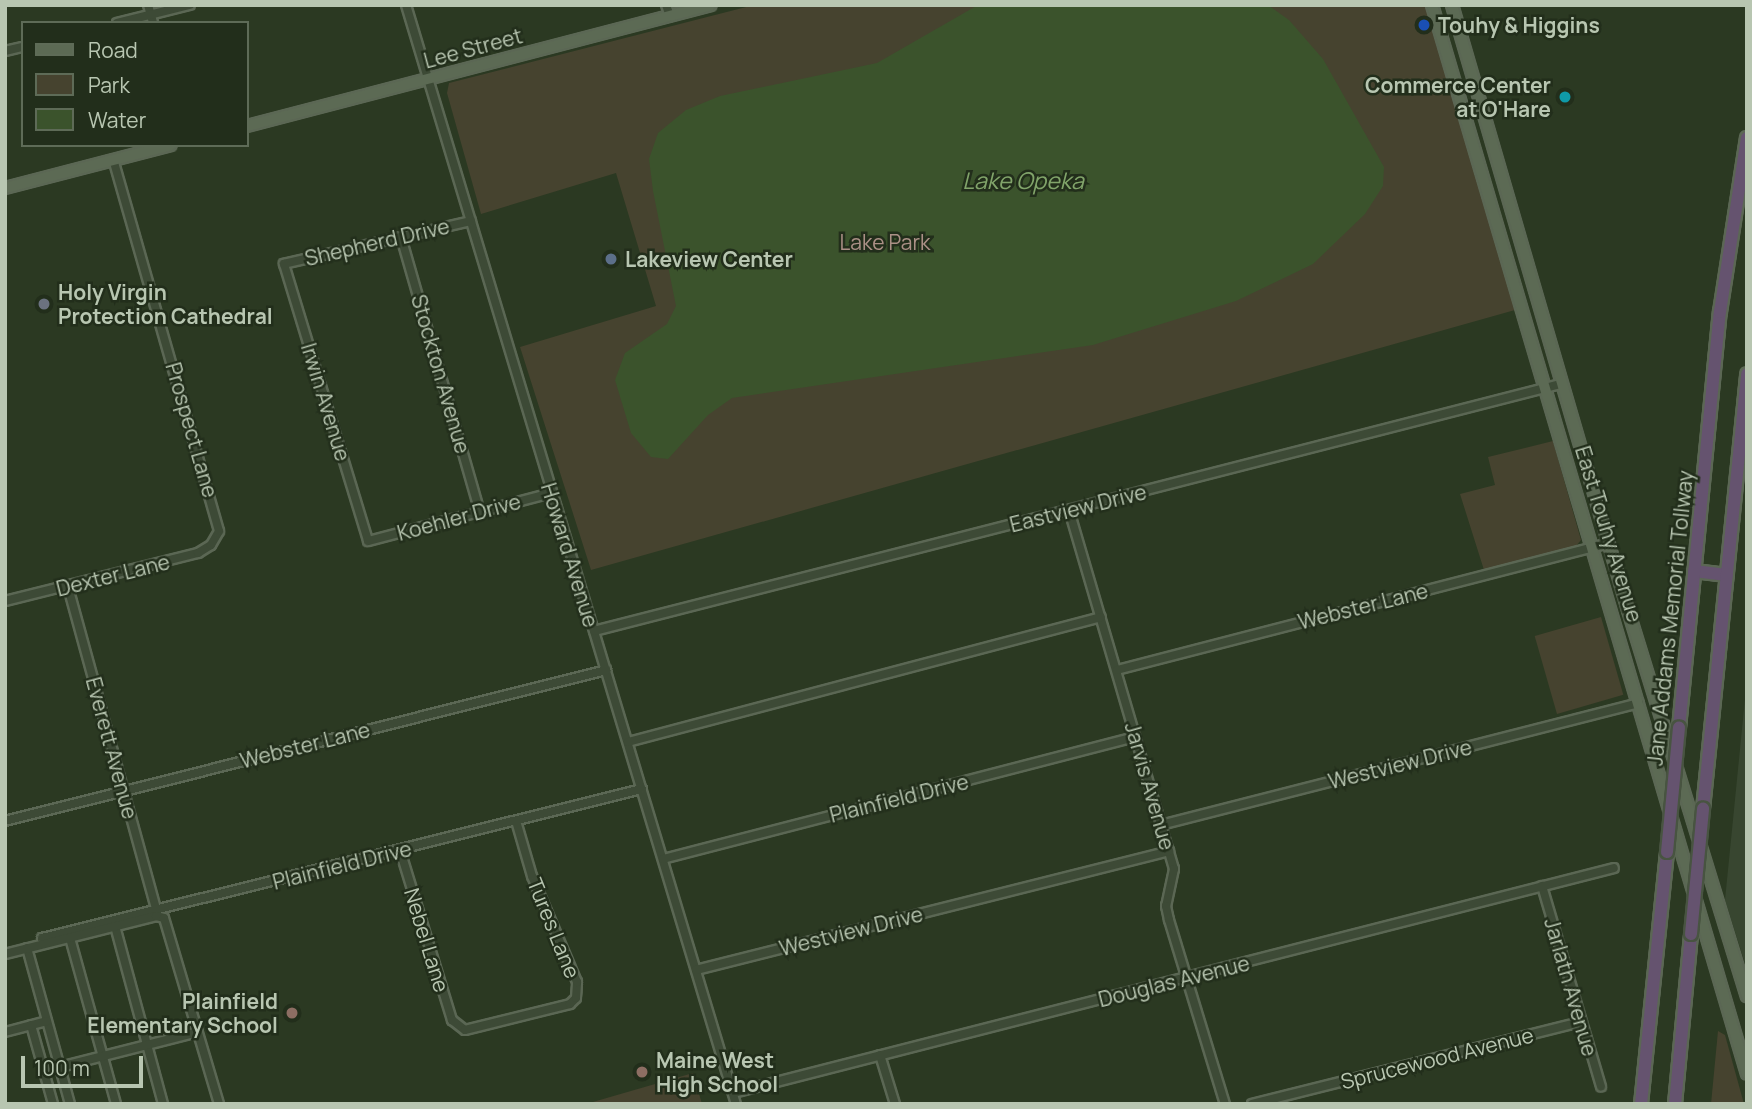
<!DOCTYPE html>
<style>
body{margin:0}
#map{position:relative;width:1752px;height:1109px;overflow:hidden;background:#2b3922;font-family:Manrope,sans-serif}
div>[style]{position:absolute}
.airport>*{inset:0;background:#384630}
.green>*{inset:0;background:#46432f;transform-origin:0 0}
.water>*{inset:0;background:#3b532c}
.roads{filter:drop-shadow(2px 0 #5b6754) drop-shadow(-2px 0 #5b6754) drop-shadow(0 2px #5b6754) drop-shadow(0 -2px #5b6754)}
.minor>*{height:8px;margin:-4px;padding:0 4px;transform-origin:4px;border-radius:4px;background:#3d4a36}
.major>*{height:10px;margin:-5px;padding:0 5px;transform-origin:5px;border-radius:5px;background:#5c6a54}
.highway>*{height:12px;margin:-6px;padding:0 6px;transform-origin:6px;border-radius:6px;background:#65536f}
.bridges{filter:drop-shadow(2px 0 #485441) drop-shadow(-2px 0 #485441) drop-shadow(0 2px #485441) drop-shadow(0 -2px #485441)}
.highway-bridge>*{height:12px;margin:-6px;padding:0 6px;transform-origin:6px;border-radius:6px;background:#65536f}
.dots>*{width:19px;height:19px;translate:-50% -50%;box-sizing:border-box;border:4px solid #222e1b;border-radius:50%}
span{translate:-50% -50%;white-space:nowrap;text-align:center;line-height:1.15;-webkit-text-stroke:5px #222e1b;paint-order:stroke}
.poi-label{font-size:21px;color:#b8c6b1;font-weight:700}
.left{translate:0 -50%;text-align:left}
.right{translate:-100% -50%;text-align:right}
.street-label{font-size:21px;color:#b8c6b1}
.park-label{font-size:21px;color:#ab9086}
.water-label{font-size:23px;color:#81a46a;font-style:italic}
.frame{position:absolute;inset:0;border:7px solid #b8c6b1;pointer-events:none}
.legend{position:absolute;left:21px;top:21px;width:228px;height:126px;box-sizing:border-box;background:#222e1b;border:2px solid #5e6b57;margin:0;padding:9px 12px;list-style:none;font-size:21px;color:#b8c6b1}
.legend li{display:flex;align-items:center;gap:14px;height:35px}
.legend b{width:35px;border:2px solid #5e6b57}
.scale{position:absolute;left:21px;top:1056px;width:122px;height:32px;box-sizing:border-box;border:4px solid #b8c6b1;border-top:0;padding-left:9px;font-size:21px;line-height:24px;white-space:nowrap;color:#b8c6b1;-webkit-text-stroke:5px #222e1b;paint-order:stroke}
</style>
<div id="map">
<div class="airport">
<div style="clip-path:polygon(1747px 679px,1747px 970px,1725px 900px)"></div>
</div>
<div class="green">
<div style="clip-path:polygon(754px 5px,1426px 5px,1515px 310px,591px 570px,520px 347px,656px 306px,616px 173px,481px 214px,447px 93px,449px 83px)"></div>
<div style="clip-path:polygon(1553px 441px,1581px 540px,1576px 546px,1484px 570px,1460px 494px,1495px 485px,1488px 457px)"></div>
<div style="left:1601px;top:617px;width:81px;height:69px;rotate:74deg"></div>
<div style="clip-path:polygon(1718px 1031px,1725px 1035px,1744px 1104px,1711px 1104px)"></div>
<div style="clip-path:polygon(693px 1073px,702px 1104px,586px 1104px)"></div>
</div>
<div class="water">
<div style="clip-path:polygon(978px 5px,1268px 5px,1289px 20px,1323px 59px,1384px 167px,1383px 186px,1365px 214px,1313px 264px,1236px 301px,1093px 345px,732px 398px,708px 415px,668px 459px,651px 457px,631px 433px,615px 380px,625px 353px,667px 324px,676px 306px,653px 191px,649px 159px,658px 133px,686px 110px,720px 96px,877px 63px)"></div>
</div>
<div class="roads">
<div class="minor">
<div style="left:148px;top:5px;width:19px;rotate:74deg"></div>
<div style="left:406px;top:5px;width:1147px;rotate:73.29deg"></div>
<div style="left:666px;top:5px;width:12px;rotate:70deg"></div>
<div style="left:117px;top:23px;width:75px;rotate:-13.9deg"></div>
<div style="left:5px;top:51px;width:18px;rotate:-13deg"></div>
<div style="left:471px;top:221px;width:192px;rotate:167.1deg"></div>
<div style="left:284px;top:264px;width:289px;rotate:73.1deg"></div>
<div style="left:368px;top:541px;width:189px;rotate:-14.7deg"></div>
<div style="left:401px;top:237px;width:286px;rotate:74deg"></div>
<div style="left:1069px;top:510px;width:374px;rotate:73.7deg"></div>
<div style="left:1174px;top:869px;width:38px;rotate:102deg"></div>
<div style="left:1166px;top:906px;width:14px;rotate:78deg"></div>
<div style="left:1169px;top:920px;width:192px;rotate:73.1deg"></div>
<div style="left:68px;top:587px;width:334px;rotate:74.7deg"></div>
<div style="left:5px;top:601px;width:199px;rotate:-14deg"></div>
<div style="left:198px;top:553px;width:15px;rotate:-32deg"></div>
<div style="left:211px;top:545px;width:16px;rotate:-60deg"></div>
<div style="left:219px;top:531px;width:386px;rotate:-105.9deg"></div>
<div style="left:594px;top:631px;width:998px;rotate:-14.33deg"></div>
<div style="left:1117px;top:670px;width:508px;rotate:-14.47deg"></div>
<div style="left:628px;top:742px;width:489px;rotate:-14.8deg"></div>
<div style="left:5px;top:821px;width:620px;rotate:-14.1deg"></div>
<div style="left:1161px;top:825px;width:493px;rotate:-14.3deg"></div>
<div style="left:400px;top:850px;width:178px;rotate:73deg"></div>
<div style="left:452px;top:1020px;width:16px;rotate:38deg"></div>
<div style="left:465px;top:1030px;width:108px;rotate:-13.9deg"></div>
<div style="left:570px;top:1004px;width:8px;rotate:-45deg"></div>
<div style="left:576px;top:998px;width:16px;rotate:-86deg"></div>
<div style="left:577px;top:982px;width:115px;rotate:-113deg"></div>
<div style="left:532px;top:876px;width:57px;rotate:-106.2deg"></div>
<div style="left:663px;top:859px;width:488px;rotate:-14.5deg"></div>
<div style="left:1542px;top:886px;width:209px;rotate:73.6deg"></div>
<div style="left:115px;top:926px;width:184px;rotate:74.9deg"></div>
<div style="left:42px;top:938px;width:618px;rotate:-13.95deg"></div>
<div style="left:70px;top:938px;width:172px;rotate:74.5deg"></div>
<div style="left:27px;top:948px;width:162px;rotate:74.6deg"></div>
<div style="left:5px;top:954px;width:156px;rotate:-14.1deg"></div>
<div style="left:156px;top:916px;width:8px;rotate:14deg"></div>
<div style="left:164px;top:918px;width:194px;rotate:73.5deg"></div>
<div style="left:696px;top:970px;width:488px;rotate:-14.1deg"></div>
<div style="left:31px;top:1025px;width:82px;rotate:74.4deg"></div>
<div style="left:5px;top:1032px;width:43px;rotate:-14.7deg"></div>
<div style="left:880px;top:1055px;width:51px;rotate:73deg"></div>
<div style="left:60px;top:1067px;width:142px;rotate:-14.2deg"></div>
<div style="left:733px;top:1093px;width:909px;rotate:-14.33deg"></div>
<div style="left:1252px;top:1104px;width:339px;rotate:-14deg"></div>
</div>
<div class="major">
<div style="left:1432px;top:5px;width:1114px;rotate:73.58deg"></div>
<div style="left:1452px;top:5px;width:630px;rotate:73.78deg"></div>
<div style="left:1628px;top:610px;width:404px;rotate:72.9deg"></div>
<div style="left:247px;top:126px;width:479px;rotate:-14.6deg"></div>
<div style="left:5px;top:188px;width:171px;rotate:-14.5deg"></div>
</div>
<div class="highway">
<div style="left:1694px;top:571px;width:33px;rotate:7deg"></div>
<div style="left:1679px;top:728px;width:418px;rotate:-84.4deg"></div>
<div style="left:1720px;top:312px;width:176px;rotate:-81.2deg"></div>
<div style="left:1703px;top:809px;width:437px;rotate:-84.2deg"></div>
<div style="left:1641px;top:1104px;width:253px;rotate:-84.1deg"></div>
<div style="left:1675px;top:1104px;width:171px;rotate:-84.6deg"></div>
</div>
</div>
<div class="bridges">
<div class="highway-bridge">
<div style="left:1667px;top:852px;width:125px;rotate:-84.5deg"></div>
<div style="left:1691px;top:934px;width:126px;rotate:-84.5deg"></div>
</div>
</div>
<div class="dots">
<div style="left:1424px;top:25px;background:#1a4fb4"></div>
<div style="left:1565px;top:97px;background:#0f9aa8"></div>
<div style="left:611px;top:259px;background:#5c6f8a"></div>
<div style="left:44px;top:304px;background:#6b7280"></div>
<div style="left:292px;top:1013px;background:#8d6e63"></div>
<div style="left:642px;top:1072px;background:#8d6e63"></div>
</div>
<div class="poi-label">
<span class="left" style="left:1438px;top:25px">Touhy &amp; Higgins</span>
<span class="right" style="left:1551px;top:97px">Commerce Center<br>at O'Hare</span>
<span class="left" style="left:625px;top:259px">Lakeview Center</span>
<span class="left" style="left:58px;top:304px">Holy Virgin<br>Protection Cathedral</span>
<span class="right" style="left:278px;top:1013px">Plainfield<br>Elementary School</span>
<span class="left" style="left:656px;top:1072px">Maine West<br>High School</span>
</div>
<div class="street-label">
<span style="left:473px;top:48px;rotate:-15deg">Lee Street</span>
<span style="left:377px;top:242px;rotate:-13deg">Shepherd Drive</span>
<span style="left:441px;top:374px;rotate:74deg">Stockton Avenue</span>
<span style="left:326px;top:402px;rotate:73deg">Irwin Avenue</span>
<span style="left:192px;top:430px;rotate:74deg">Prospect Lane</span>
<span style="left:1078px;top:508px;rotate:-14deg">Eastview Drive</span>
<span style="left:459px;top:517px;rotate:-15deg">Koehler Drive</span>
<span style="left:1609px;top:534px;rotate:73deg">East Touhy Avenue</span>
<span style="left:570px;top:555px;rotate:73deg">Howard Avenue</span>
<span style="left:113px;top:575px;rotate:-14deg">Dexter Lane</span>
<span style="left:1363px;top:606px;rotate:-14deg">Webster Lane</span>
<span style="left:1670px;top:618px;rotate:-84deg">Jane Addams Memorial Tollway</span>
<span style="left:305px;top:745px;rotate:-14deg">Webster Lane</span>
<span style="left:112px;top:748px;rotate:75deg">Everett Avenue</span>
<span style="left:1400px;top:764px;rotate:-14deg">Westview Drive</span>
<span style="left:1150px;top:786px;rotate:74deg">Jarvis Avenue</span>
<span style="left:899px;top:798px;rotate:-14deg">Plainfield Drive</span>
<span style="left:342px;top:865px;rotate:-14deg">Plainfield Drive</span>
<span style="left:554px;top:928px;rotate:68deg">Tures Lane</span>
<span style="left:851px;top:931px;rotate:-14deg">Westview Drive</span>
<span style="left:427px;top:940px;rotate:73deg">Nebel Lane</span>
<span style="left:1174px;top:981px;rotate:-14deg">Douglas Avenue</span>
<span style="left:1571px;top:987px;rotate:74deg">Jarlath Avenue</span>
<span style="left:1437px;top:1058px;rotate:-14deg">Sprucewood Avenue</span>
</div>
<div class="park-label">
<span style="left:885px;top:242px">Lake Park</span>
</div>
<div class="water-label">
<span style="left:1023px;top:180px">Lake Opeka</span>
</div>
<div class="frame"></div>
<ul class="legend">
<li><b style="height:9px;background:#5c6a54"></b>Road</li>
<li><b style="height:19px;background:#46432f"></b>Park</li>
<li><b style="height:19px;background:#3b532c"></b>Water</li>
</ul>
<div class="scale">100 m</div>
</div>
